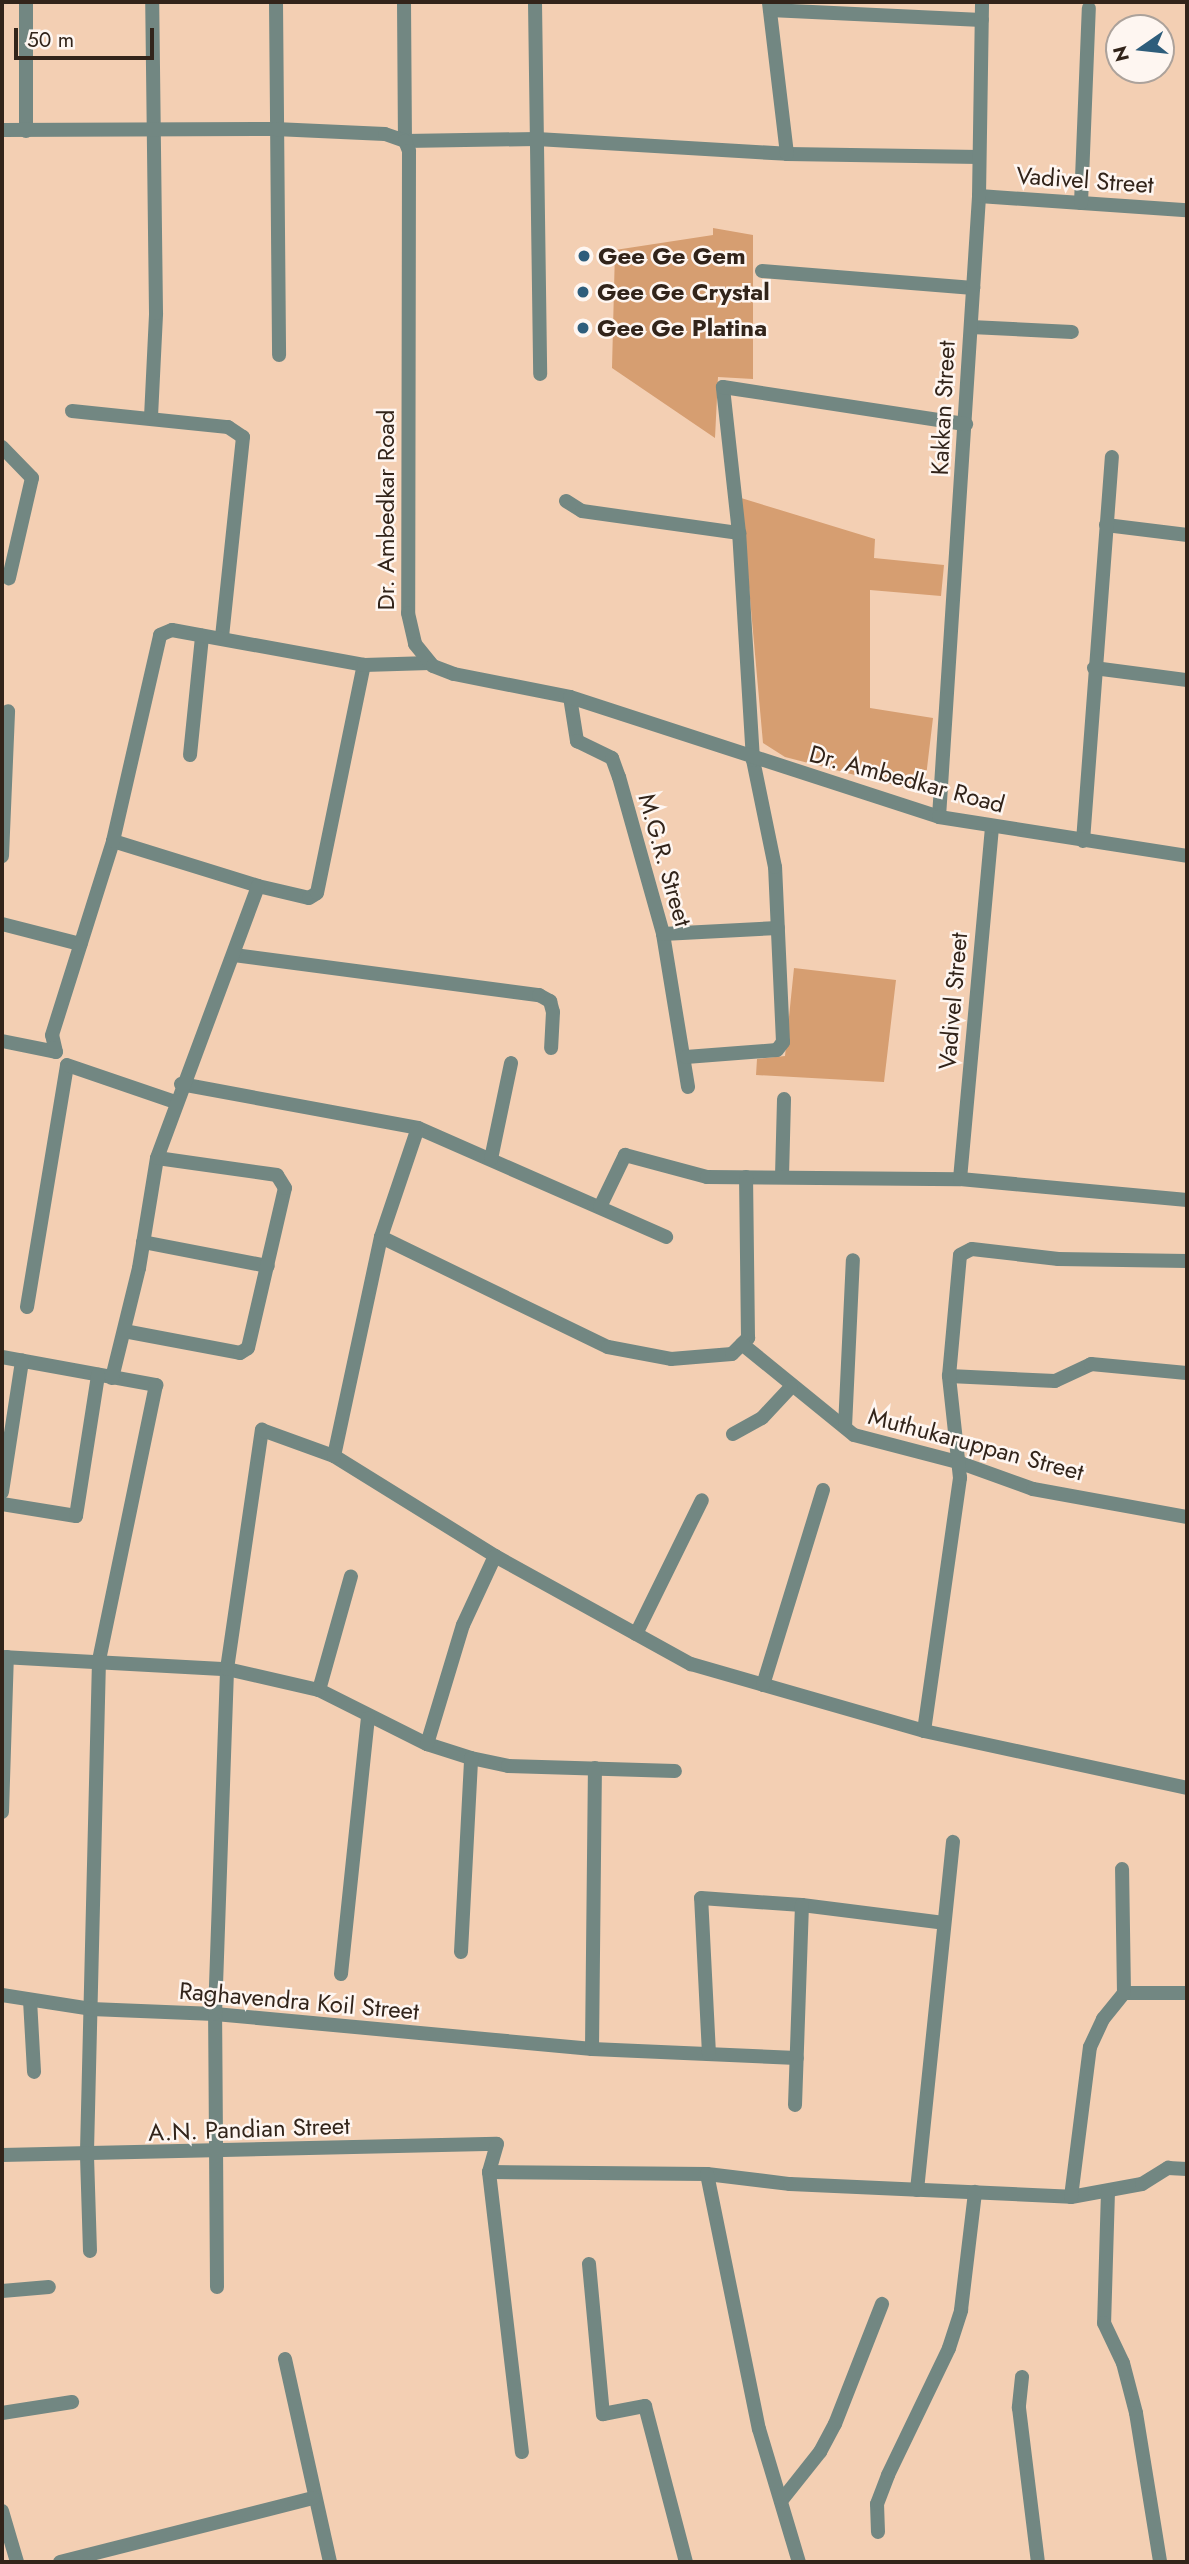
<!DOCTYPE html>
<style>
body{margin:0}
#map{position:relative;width:1189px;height:2564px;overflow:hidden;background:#f3cfb3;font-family:Jost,sans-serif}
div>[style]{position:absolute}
.green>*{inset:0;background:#d69e71}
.minor>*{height:14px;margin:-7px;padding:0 7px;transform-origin:7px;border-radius:7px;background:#728782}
.tertiary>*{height:14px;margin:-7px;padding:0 7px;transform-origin:7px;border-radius:7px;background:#728782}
.dots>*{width:19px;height:19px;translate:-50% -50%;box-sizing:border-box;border:4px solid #fef6f1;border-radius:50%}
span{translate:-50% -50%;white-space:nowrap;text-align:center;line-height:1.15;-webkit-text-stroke:5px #fef6f1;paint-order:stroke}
.street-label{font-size:24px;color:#32241a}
.poi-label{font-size:24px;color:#32241a;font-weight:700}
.left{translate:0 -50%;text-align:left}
.frame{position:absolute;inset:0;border:4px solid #32241a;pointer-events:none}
.north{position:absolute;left:1105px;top:14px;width:70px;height:70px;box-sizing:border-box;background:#fef6f1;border:2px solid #aca29b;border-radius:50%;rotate:256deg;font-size:19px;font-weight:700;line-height:28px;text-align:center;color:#32241a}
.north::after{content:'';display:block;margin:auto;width:24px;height:32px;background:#2e5d7b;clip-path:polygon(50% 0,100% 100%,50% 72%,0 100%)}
.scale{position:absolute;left:14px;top:28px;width:140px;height:32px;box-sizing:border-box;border:4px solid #32241a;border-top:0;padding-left:9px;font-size:21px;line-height:24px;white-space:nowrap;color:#32241a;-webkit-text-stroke:5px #fef6f1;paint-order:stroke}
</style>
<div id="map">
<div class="green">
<div style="clip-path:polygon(713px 228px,753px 235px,753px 379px,718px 377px,715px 438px,612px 368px,615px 250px,713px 235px)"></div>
<div style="clip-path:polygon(741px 498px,875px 539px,874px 558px,944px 565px,941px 596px,870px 590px,870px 708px,933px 718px,925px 785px,913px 790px,785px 757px,763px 743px)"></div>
<div style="clip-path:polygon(794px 968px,896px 980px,884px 1082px,756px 1075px,757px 1059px,785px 1056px)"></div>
</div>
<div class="minor">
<div style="left:26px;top:2px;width:129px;rotate:90deg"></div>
<div style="left:276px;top:2px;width:353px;rotate:89.5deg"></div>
<div style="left:404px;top:2px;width:139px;rotate:89.6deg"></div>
<div style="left:405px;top:141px;width:132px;rotate:-0.9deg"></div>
<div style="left:537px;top:139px;width:250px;rotate:3.4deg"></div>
<div style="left:787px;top:154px;width:192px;rotate:0.9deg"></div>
<div style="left:535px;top:2px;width:372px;rotate:89.2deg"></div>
<div style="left:769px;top:3px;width:152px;rotate:83.2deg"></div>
<div style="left:770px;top:10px;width:212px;rotate:2.7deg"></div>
<div style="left:979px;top:196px;width:208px;rotate:3.9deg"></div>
<div style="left:1081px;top:203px;width:195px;rotate:-87.7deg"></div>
<div style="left:762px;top:271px;width:212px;rotate:4.6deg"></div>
<div style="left:971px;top:327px;width:101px;rotate:2.8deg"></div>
<div style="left:72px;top:411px;width:157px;rotate:5.9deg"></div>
<div style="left:228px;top:427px;width:18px;rotate:34deg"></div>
<div style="left:243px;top:437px;width:201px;rotate:96deg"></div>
<div style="left:151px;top:417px;width:104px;rotate:-87.2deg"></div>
<div style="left:156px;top:313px;width:311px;rotate:-90.7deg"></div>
<div style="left:2px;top:447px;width:43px;rotate:45.9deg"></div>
<div style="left:32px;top:478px;width:103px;rotate:103deg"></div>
<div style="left:566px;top:501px;width:19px;rotate:32deg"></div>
<div style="left:582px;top:511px;width:159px;rotate:8deg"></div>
<div style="left:1106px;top:525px;width:82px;rotate:7deg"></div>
<div style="left:1094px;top:668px;width:94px;rotate:7.4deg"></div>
<div style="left:570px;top:697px;width:45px;rotate:81deg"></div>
<div style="left:577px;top:741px;width:39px;rotate:26deg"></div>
<div style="left:612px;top:758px;width:20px;rotate:70deg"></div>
<div style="left:619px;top:777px;width:163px;rotate:74.3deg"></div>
<div style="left:663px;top:934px;width:155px;rotate:80.7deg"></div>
<div style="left:190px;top:755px;width:120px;rotate:-84.2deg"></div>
<div style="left:939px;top:817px;width:622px;rotate:-86.31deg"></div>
<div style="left:979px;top:196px;width:194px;rotate:-89.1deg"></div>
<div style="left:113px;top:841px;width:152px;rotate:17.2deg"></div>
<div style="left:258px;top:886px;width:52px;rotate:13.2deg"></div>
<div style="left:309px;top:898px;width:9px;rotate:-32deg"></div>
<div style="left:317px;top:893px;width:233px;rotate:-78.4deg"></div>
<div style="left:1083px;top:841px;width:385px;rotate:-85.7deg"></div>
<div style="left:2px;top:856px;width:145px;rotate:-87.6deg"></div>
<div style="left:2px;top:924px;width:81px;rotate:14.4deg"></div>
<div style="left:663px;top:934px;width:115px;rotate:-3deg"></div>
<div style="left:234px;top:955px;width:308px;rotate:7.5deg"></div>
<div style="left:539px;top:995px;width:13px;rotate:29deg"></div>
<div style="left:550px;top:1001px;width:11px;rotate:75deg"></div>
<div style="left:553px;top:1012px;width:36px;rotate:93deg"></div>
<div style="left:2px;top:1041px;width:55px;rotate:11.5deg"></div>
<div style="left:56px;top:1052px;width:17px;rotate:-103deg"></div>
<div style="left:52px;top:1035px;width:203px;rotate:-72.5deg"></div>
<div style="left:113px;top:841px;width:211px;rotate:-77.1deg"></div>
<div style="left:160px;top:635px;width:13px;rotate:-23deg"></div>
<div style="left:172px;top:630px;width:195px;rotate:10.3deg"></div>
<div style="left:364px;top:665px;width:66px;rotate:-1.7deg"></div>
<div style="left:686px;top:1057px;width:91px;rotate:-4.4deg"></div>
<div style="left:777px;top:1050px;width:10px;rotate:-53deg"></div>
<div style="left:783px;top:1042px;width:175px;rotate:-92.6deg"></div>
<div style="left:775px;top:867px;width:109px;rotate:-101.6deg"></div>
<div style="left:753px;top:760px;width:227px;rotate:-93.5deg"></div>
<div style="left:739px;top:533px;width:147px;rotate:-96.3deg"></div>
<div style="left:723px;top:387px;width:246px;rotate:8.7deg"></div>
<div style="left:181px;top:1084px;width:241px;rotate:10.5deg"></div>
<div style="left:418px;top:1128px;width:271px;rotate:23.7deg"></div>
<div style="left:491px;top:1159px;width:98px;rotate:-78.2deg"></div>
<div style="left:782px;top:1176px;width:77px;rotate:-88.5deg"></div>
<div style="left:960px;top:1179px;width:353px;rotate:-84.8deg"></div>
<div style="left:600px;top:1207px;width:58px;rotate:-64.3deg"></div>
<div style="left:625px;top:1155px;width:85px;rotate:15deg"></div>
<div style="left:707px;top:1177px;width:253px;rotate:0.5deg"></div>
<div style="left:960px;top:1179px;width:228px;rotate:5.3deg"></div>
<div style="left:381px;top:1237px;width:252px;rotate:25.9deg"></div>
<div style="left:608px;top:1347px;width:64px;rotate:10.8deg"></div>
<div style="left:671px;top:1359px;width:61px;rotate:-4.7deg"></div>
<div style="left:732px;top:1354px;width:23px;rotate:-45deg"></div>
<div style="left:748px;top:1338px;width:161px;rotate:-90.7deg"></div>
<div style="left:143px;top:1242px;width:127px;rotate:10.9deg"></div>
<div style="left:27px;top:1307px;width:245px;rotate:-80.6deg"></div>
<div style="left:67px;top:1065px;width:114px;rotate:18.9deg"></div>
<div style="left:124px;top:1331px;width:118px;rotate:10.7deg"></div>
<div style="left:240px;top:1353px;width:9px;rotate:-32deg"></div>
<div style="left:248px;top:1348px;width:164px;rotate:-77deg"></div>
<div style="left:285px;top:1188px;width:15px;rotate:-122deg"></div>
<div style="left:277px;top:1175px;width:121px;rotate:-171.9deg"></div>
<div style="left:742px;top:1344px;width:144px;rotate:39.1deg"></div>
<div style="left:854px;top:1435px;width:107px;rotate:14.6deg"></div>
<div style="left:958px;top:1462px;width:80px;rotate:19.8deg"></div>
<div style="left:1033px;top:1489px;width:157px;rotate:10.3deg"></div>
<div style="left:2px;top:1357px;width:157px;rotate:10.3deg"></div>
<div style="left:156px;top:1385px;width:281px;rotate:101.7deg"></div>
<div style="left:99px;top:1660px;width:496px;rotate:91.4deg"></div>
<div style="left:87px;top:2156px;width:95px;rotate:88.2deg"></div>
<div style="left:949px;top:1376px;width:106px;rotate:2.7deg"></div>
<div style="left:1055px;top:1381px;width:40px;rotate:-25deg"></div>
<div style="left:1091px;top:1364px;width:96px;rotate:5.4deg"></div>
<div style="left:112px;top:1378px;width:113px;rotate:-76.2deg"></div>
<div style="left:139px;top:1268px;width:111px;rotate:-80.7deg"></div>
<div style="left:157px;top:1158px;width:290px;rotate:-69.6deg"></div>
<div style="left:845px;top:1427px;width:167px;rotate:-87.3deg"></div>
<div style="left:733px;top:1434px;width:33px;rotate:-29deg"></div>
<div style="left:762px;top:1418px;width:42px;rotate:-46.9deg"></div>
<div style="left:334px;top:1456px;width:190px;rotate:31.8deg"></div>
<div style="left:495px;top:1556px;width:224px;rotate:28.9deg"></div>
<div style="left:691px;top:1664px;width:242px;rotate:16deg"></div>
<div style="left:924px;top:1731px;width:269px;rotate:12.2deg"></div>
<div style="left:2px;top:1492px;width:133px;rotate:-81.3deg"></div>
<div style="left:2px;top:1504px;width:75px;rotate:9.2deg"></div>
<div style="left:76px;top:1516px;width:143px;rotate:-81.1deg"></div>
<div style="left:636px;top:1634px;width:149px;rotate:-63.8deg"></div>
<div style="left:2px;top:1657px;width:225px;rotate:3.1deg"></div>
<div style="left:227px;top:1669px;width:94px;rotate:12.9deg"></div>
<div style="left:319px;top:1690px;width:121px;rotate:26.6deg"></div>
<div style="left:427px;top:1744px;width:46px;rotate:17.7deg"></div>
<div style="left:471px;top:1758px;width:38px;rotate:12deg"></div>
<div style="left:508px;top:1766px;width:167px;rotate:1.7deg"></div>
<div style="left:763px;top:1685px;width:204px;rotate:-72.9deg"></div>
<div style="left:319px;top:1690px;width:118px;rotate:-74.3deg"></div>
<div style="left:924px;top:1731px;width:256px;rotate:-81.9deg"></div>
<div style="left:960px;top:1478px;width:103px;rotate:-96.2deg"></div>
<div style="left:949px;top:1376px;width:121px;rotate:-84.8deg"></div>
<div style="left:960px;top:1255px;width:13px;rotate:-27deg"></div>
<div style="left:972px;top:1249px;width:87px;rotate:6.6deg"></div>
<div style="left:1058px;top:1259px;width:129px;rotate:0.9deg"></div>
<div style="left:427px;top:1744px;width:124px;rotate:-73.2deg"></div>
<div style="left:463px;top:1625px;width:76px;rotate:-65.1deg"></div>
<div style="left:2px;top:1812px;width:155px;rotate:-88.2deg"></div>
<div style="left:461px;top:1952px;width:194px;rotate:-87deg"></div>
<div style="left:341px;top:1974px;width:257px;rotate:-84deg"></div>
<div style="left:1124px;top:1993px;width:63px"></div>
<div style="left:2px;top:1995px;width:90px;rotate:8.9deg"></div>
<div style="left:91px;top:2009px;width:124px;rotate:2.3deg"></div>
<div style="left:215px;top:2014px;width:379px;rotate:5.3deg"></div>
<div style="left:592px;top:2049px;width:205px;rotate:2.5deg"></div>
<div style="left:30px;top:2000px;width:72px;rotate:86.8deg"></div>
<div style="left:592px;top:2049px;width:281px;rotate:-89.4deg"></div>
<div style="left:709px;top:2054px;width:156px;rotate:-92.9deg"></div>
<div style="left:701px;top:1898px;width:101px;rotate:4deg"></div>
<div style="left:802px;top:1905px;width:143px;rotate:7.2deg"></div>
<div style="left:795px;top:2105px;width:200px;rotate:-88deg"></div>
<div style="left:2px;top:2155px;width:495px;rotate:-1.3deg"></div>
<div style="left:497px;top:2144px;width:29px;rotate:106deg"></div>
<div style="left:489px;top:2172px;width:282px;rotate:83.3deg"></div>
<div style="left:489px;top:2172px;width:218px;rotate:0.5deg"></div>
<div style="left:707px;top:2174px;width:84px;rotate:6.9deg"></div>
<div style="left:790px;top:2184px;width:281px;rotate:2.6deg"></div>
<div style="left:1071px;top:2197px;width:72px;rotate:-10.4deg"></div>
<div style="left:1142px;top:2184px;width:31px;rotate:-32deg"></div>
<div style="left:1168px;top:2168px;width:19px;rotate:3deg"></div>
<div style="left:707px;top:2174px;width:260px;rotate:78.5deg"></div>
<div style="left:759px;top:2429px;width:139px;rotate:73.3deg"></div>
<div style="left:917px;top:2190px;width:350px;rotate:-84.1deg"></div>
<div style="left:1108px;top:2191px;width:132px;rotate:91.7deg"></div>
<div style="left:1104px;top:2323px;width:44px;rotate:64.6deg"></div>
<div style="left:1123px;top:2363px;width:52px;rotate:75.4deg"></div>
<div style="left:1136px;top:2413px;width:151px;rotate:80.8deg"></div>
<div style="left:1071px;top:2197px;width:151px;rotate:-82.8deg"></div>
<div style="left:1090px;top:2047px;width:31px;rotate:-65deg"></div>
<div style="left:1103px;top:2019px;width:33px;rotate:-51deg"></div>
<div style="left:1124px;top:1993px;width:124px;rotate:-90.9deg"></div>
<div style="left:589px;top:2264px;width:151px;rotate:84.7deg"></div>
<div style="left:603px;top:2414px;width:43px;rotate:-10.8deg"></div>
<div style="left:645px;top:2406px;width:161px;rotate:75.3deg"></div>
<div style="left:217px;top:2287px;width:273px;rotate:-90.4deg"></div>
<div style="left:215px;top:2014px;width:345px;rotate:-88deg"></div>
<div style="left:227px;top:1669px;width:242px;rotate:-81.7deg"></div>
<div style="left:262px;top:1430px;width:77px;rotate:19.9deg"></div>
<div style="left:334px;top:1456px;width:224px;rotate:-77.9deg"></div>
<div style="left:381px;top:1237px;width:115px;rotate:-71.3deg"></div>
<div style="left:2px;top:2291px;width:47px;rotate:-4.9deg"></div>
<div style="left:285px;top:2359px;width:208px;rotate:77.5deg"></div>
<div style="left:1022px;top:2377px;width:31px;rotate:96deg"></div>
<div style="left:1019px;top:2408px;width:155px;rotate:83deg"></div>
<div style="left:2px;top:2413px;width:71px;rotate:-8.9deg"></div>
<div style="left:781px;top:2501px;width:63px;rotate:-51.5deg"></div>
<div style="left:820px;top:2452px;width:32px;rotate:-62deg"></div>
<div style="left:835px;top:2424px;width:129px;rotate:-68.6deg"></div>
<div style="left:2px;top:2511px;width:53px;rotate:73.6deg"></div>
<div style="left:878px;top:2532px;width:28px;rotate:-92deg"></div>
<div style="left:877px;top:2504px;width:31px;rotate:-69deg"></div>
<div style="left:888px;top:2475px;width:141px;rotate:-64.3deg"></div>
<div style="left:949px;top:2348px;width:40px;rotate:-72deg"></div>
<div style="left:961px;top:2310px;width:119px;rotate:-83.2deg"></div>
<div style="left:60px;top:2562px;width:261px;rotate:-14.2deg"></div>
</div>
<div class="tertiary">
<div style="left:2px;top:130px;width:273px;rotate:-0.2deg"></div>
<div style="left:275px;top:129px;width:110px;rotate:2.6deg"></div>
<div style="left:385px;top:134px;width:21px;rotate:19deg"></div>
<div style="left:405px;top:141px;width:11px;rotate:68deg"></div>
<div style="left:409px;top:151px;width:462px;rotate:90.1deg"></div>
<div style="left:408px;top:613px;width:32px;rotate:77deg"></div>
<div style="left:415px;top:644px;width:28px;rotate:51deg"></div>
<div style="left:433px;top:666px;width:22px;rotate:21deg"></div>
<div style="left:454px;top:674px;width:118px;rotate:11.2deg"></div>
<div style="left:570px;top:697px;width:388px;rotate:18deg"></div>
<div style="left:939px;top:817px;width:251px;rotate:8.9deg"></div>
</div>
<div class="dots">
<div style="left:584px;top:256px;background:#2e5d7b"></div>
<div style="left:583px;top:292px;background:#2e5d7b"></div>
<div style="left:583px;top:328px;background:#2e5d7b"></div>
</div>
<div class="street-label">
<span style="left:1085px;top:180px;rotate:4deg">Vadivel Street</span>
<span style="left:943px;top:408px;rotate:-87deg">Kakkan Street</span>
<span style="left:386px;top:510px;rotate:-90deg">Dr. Ambedkar Road</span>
<span style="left:907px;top:779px;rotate:15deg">Dr. Ambedkar Road</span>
<span style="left:665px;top:860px;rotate:74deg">M.G.R. Street</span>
<span style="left:953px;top:1001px;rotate:-85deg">Vadivel Street</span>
<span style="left:976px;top:1444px;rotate:15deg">Muthukaruppan Street</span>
<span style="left:299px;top:2001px;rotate:5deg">Raghavendra Koil Street</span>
<span style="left:249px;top:2129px;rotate:-2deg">A.N. Pandian Street</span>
</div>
<div class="poi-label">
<span class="left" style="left:598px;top:256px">Gee Ge Gem</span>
<span class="left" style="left:597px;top:292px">Gee Ge Crystal</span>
<span class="left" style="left:597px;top:328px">Gee Ge Platina</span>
</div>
<div class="frame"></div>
<div class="north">N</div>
<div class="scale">50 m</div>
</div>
